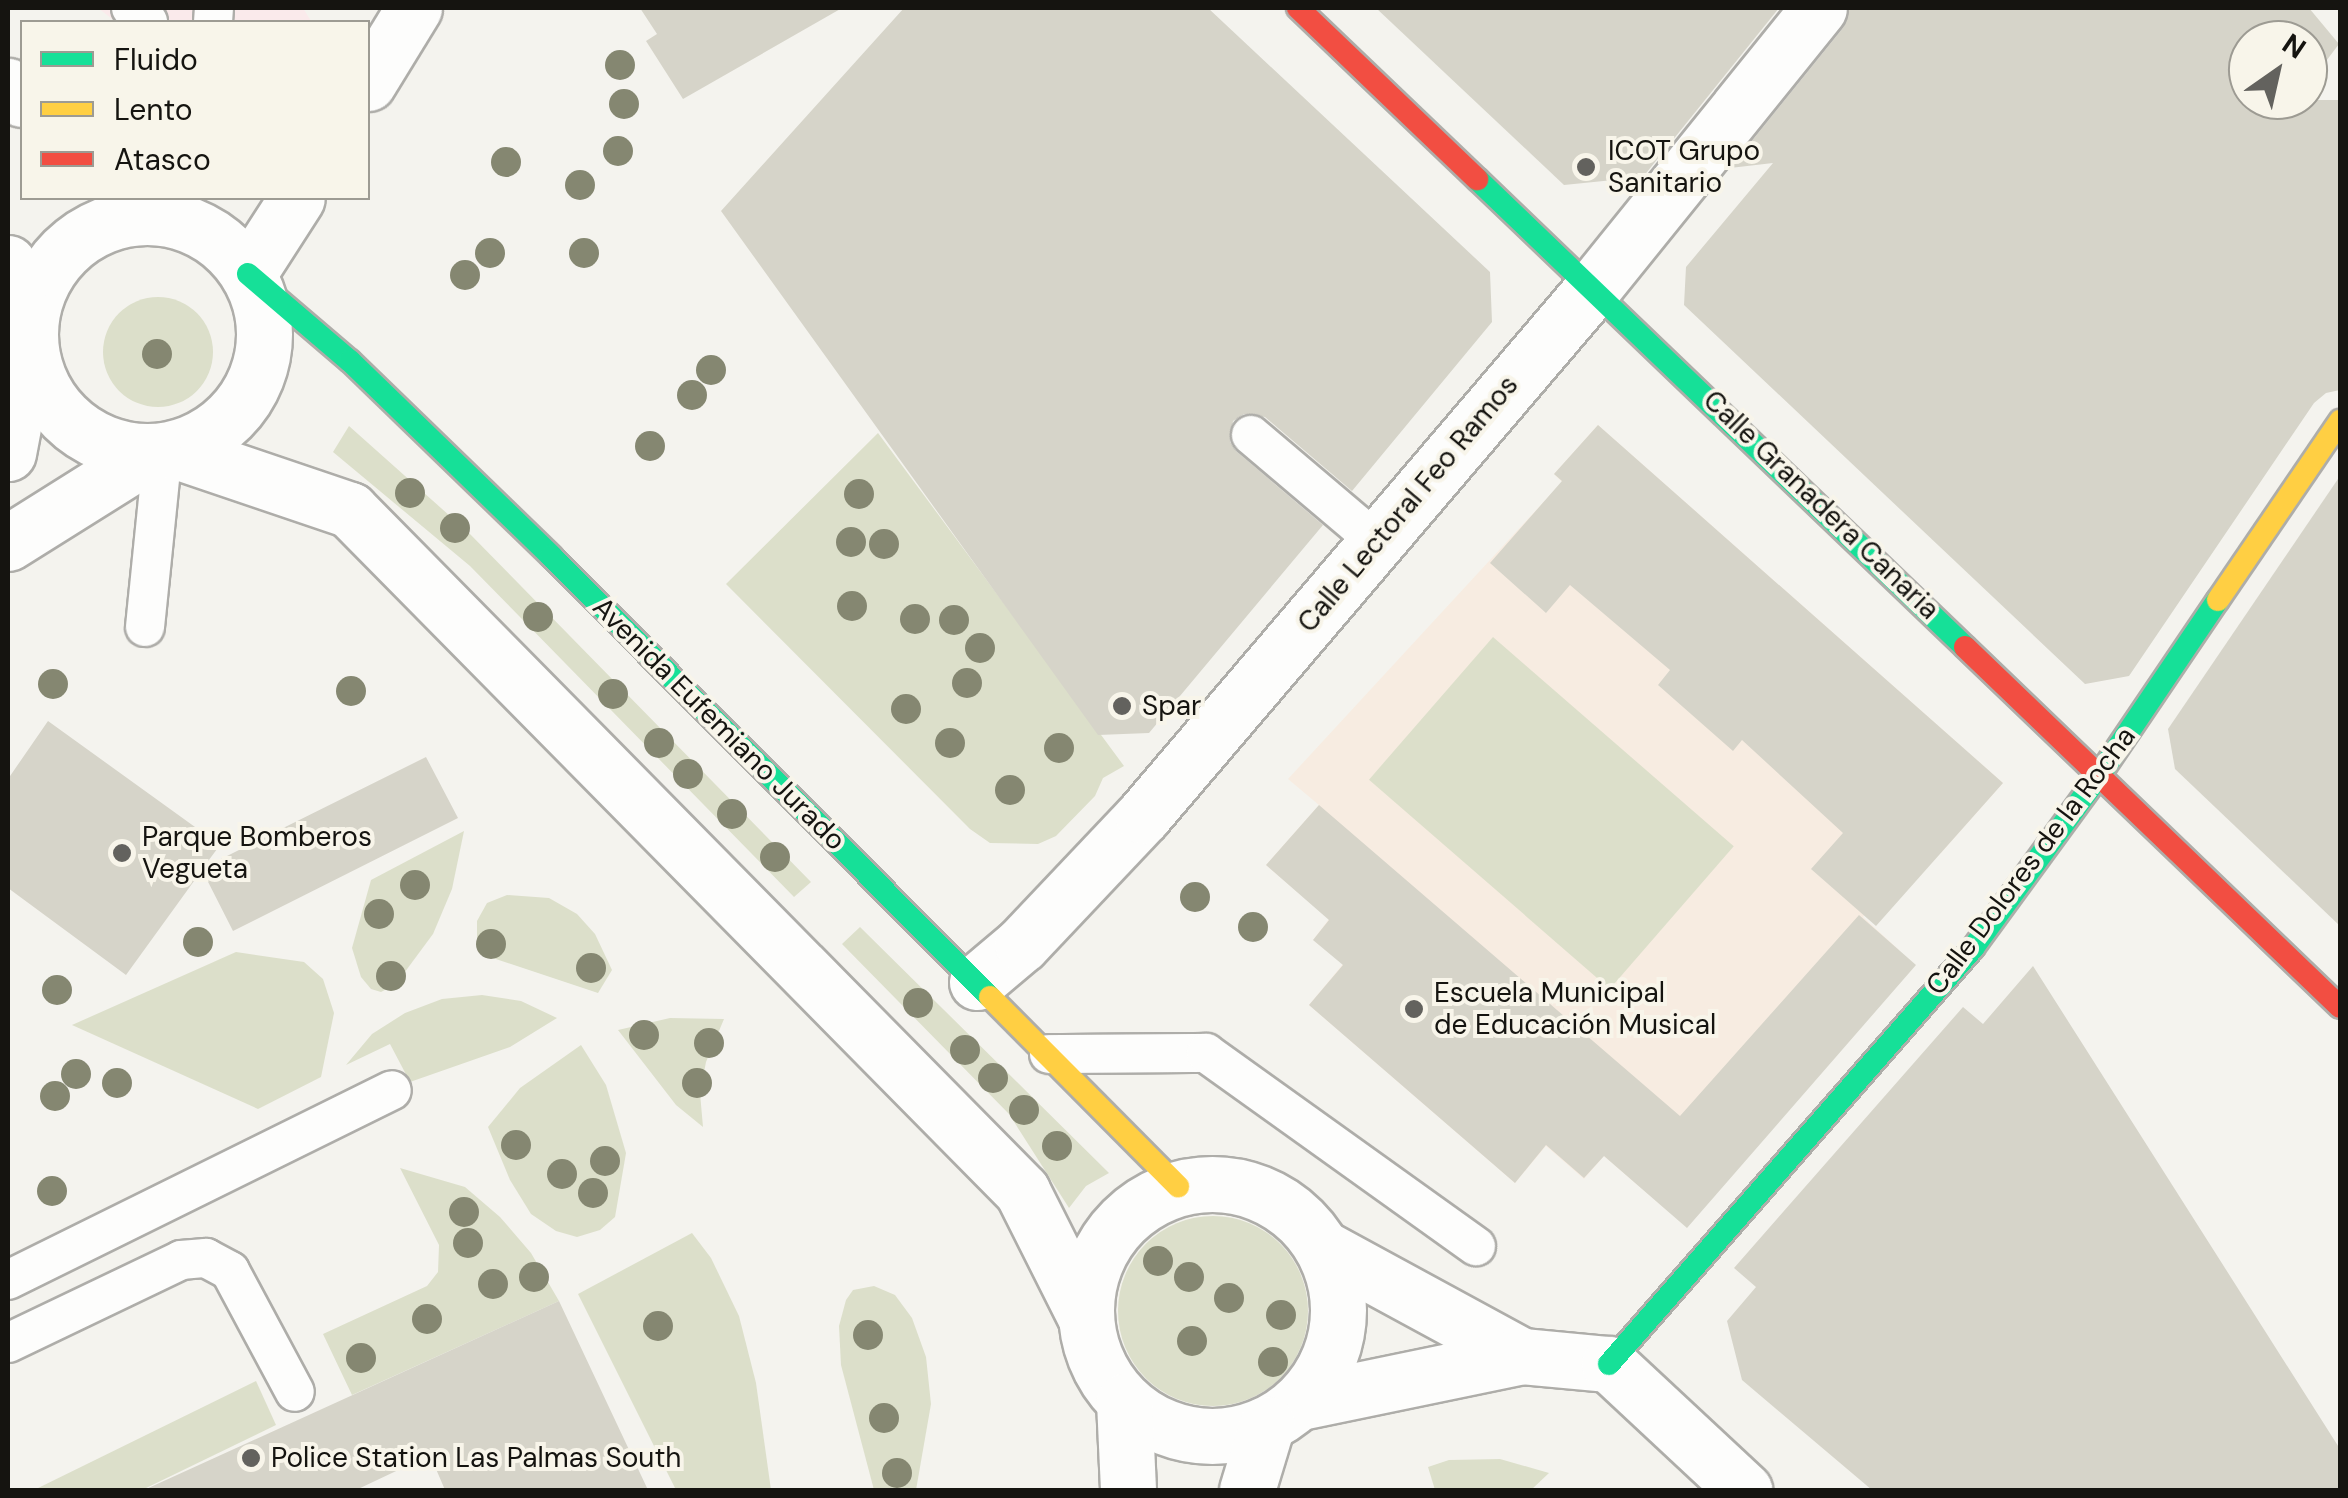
<!DOCTYPE html>
<meta charset="utf-8">
<style>
body{margin:0}
#map{position:relative;width:2348px;height:1498px;overflow:hidden;background:#f4f3ee;font-family:"DM Sans",sans-serif}
div>[style]{position:absolute}
.commercial>*{inset:0;background:#faeaeb}
.education>*{inset:0;background:#f7ece1}
.green>*{inset:0;background:#dcdfca;transform-origin:0 0}
.round{border-radius:50%}
.building>*{inset:0;background:#d6d4c9}
.roads{filter:drop-shadow(2px 0 #aeada9) drop-shadow(-2px 0 #aeada9) drop-shadow(0 2px #aeada9) drop-shadow(0 -2px #aeada9)}
.lane>*{height:38px;margin:-19px;padding:0 19px;transform-origin:19px;border-radius:19px;background:#fdfdfc}
.street>*{height:55px;margin:-27.5px;padding:0 27.5px;transform-origin:27.5px;border-radius:27.5px;background:#fdfdfc}
.street>.ring{margin:-27.5px;padding:0;box-sizing:content-box;background:none;border:55px solid #fdfdfc;border-radius:50%}
.fast>*{height:22px;margin:-11px;padding:0 11px;transform-origin:11px;border-radius:11px;background:#16e098}
.slow>*{height:22px;margin:-11px;padding:0 11px;transform-origin:11px;border-radius:11px;background:#ffcf43}
.jam>*{height:22px;margin:-11px;padding:0 11px;transform-origin:11px;border-radius:11px;background:#f24e42}
.trees>*{width:30px;height:30px;margin:-15px;border-radius:50%;background:#858771}
.dots>*{width:28px;height:28px;translate:-50% -50%;box-sizing:border-box;border:5px solid #f8f5ea;border-radius:50%}
span{translate:-50% -50%;white-space:nowrap;text-align:center;line-height:1.15;-webkit-text-stroke:8px #f8f5ea;paint-order:stroke}
.poi-label{font-size:28px;color:#151410}
.left{translate:0 -50%;text-align:left}
.street-label{font-size:28px;color:#151410}
.frame{position:absolute;inset:0;border:10px solid #151410;pointer-events:none}
.legend{position:absolute;left:20px;top:20px;width:350px;height:180px;box-sizing:border-box;background:#f8f5ea;border:2px solid #9d9b93;margin:0;padding:12px 18px;list-style:none;font-size:30px;color:#151410}
.legend li{display:flex;align-items:center;gap:20px;height:50px}
.legend b{width:50px;border:2px solid #9d9b93}
.north{position:absolute;left:2228px;top:20px;width:100px;height:100px;box-sizing:border-box;background:#f8f5ea;border:2px solid #9d9b93;border-radius:50%;rotate:34deg;font-size:28px;font-weight:700;line-height:40px;text-align:center;color:#151410}
.north::after{content:'';display:block;margin:auto;width:35px;height:45px;background:#63625e;clip-path:polygon(50% 0,100% 100%,50% 72%,0 100%)}
</style>
<div id="map">
<div class="commercial">
<div style="clip-path:polygon(98px 8px,303px 8px,311px 21px,116px 22px)"></div>
</div>
<div class="education">
<div style="clip-path:polygon(1598px 425px,2003px 783px,1941px 853px,1929px 842px,1863px 917px,1899px 950px,1670px 1213px,1604px 1156px,1584px 1179px,1546px 1146px,1515px 1183px,1309px 1005px,1343px 964px,1313px 940px,1329px 919px,1266px 865px,1319px 805px,1288px 779px,1562px 482px,1554px 474px)"></div>
</div>
<div class="green">
<div class="round" style="left:103px;top:297px;width:110px;height:110px"></div>
<div style="clip-path:polygon(349px 426px,469px 533px,811px 882px,794px 897px,470px 566px,333px 452px)"></div>
<div style="clip-path:polygon(878px 433px,1124px 766px,1103px 778px,1095px 796px,1056px 836px,1038px 844px,990px 843px,970px 829px,726px 584px)"></div>
<div style="left:1493px;top:637px;width:319px;height:189px;rotate:41deg"></div>
<div style="clip-path:polygon(464px 831px,452px 889px,433px 934px,396px 984px,381px 992px,371px 989px,361px 977px,352px 948px,371px 880px)"></div>
<div style="clip-path:polygon(507px 895px,549px 898px,577px 914px,595px 934px,612px 970px,598px 993px,484px 955px,477px 942px,477px 921px,487px 903px)"></div>
<div style="clip-path:polygon(860px 927px,1109px 1173px,1086px 1186px,1069px 1208px,1009px 1114px,842px 944px)"></div>
<div style="clip-path:polygon(236px 952px,304px 962px,323px 979px,334px 1013px,321px 1077px,258px 1109px,72px 1025px)"></div>
<div style="clip-path:polygon(482px 995px,521px 1001px,557px 1018px,510px 1047px,410px 1082px,390px 1044px,346px 1065px,372px 1034px,405px 1013px,442px 999px)"></div>
<div style="clip-path:polygon(670px 1018px,724px 1019px,706px 1062px,700px 1093px,703px 1127px,676px 1105px,618px 1030px)"></div>
<div style="clip-path:polygon(581px 1045px,606px 1085px,626px 1153px,615px 1217px,600px 1230px,577px 1237px,556px 1231px,531px 1214px,510px 1180px,488px 1127px,520px 1088px)"></div>
<div style="clip-path:polygon(400px 1168px,465px 1187px,500px 1217px,531px 1253px,559px 1301px,352px 1395px,323px 1334px,427px 1286px,438px 1272px,439px 1245px)"></div>
<div class="round" style="left:1118px;top:1216px;width:190px;height:190px"></div>
<div style="clip-path:polygon(692px 1233px,711px 1258px,739px 1316px,756px 1383px,771px 1490px,676px 1490px,578px 1294px)"></div>
<div style="clip-path:polygon(874px 1286px,895px 1295px,912px 1318px,926px 1357px,931px 1404px,916px 1490px,874px 1490px,841px 1365px,839px 1326px,846px 1300px,853px 1290px)"></div>
<div style="clip-path:polygon(256px 1381px,276px 1425px,142px 1490px,34px 1490px)"></div>
<div style="clip-path:polygon(1500px 1459px,1549px 1473px,1531px 1490px,1435px 1490px,1428px 1467px,1449px 1460px)"></div>
</div>
<div class="building">
<div style="clip-path:polygon(640px 8px,842px 8px,683px 99px,646px 41px,657px 34px)"></div>
<div style="clip-path:polygon(904px 8px,1208px 8px,1490px 272px,1492px 322px,1352px 491px,1265px 417px,1244px 414px,1233px 421px,1230px 442px,1236px 451px,1323px 525px,1149px 733px,1098px 735px,721px 211px)"></div>
<div style="clip-path:polygon(1376px 8px,1779px 8px,1643px 177px,1564px 185px)"></div>
<div style="clip-path:polygon(1849px 8px,2309px 8px,2339px 44px,2308px 85px,2308px 40px,2248px 40px,2248px 100px,2340px 100px,2340px 390px,2326px 393px,2314px 403px,2129px 676px,2085px 684px,1684px 305px,1686px 267px,1773px 163px,1730px 168px,1843px 28px)"></div>
<div style="clip-path:polygon(1598px 425px,2003px 783px,1876px 926px,1811px 869px,1843px 833px,1742px 740px,1733px 751px,1658px 685px,1670px 670px,1570px 585px,1546px 613px,1490px 563px,1562px 481px,1554px 474px)"></div>
<div style="clip-path:polygon(2340px 476px,2340px 926px,2175px 769px,2168px 729px)"></div>
<div style="clip-path:polygon(48px 721px,220px 845px,203px 868px,426px 757px,458px 818px,233px 931px,202px 870px,126px 975px,8px 888px,8px 779px)"></div>
<div style="clip-path:polygon(1319px 805px,1680px 1116px,1859px 915px,1916px 965px,1687px 1228px,1604px 1156px,1584px 1178px,1546px 1145px,1515px 1183px,1309px 1005px,1343px 965px,1313px 940px,1329px 920px,1266px 865px)"></div>
<div style="clip-path:polygon(2033px 966px,2340px 1449px,2340px 1490px,1872px 1490px,1742px 1380px,1727px 1321px,1756px 1287px,1734px 1268px,1963px 1007px,1983px 1024px)"></div>
<div style="clip-path:polygon(559px 1301px,648px 1490px,445px 1490px,430px 1455px,356px 1490px,144px 1490px)"></div>
</div>
<div class="roads">
<div class="lane">
<div style="left:131px;top:8px;width:22px;rotate:39deg"></div>
<div style="left:213px;top:22px;width:14px;rotate:-86deg"></div>
<div style="left:1251px;top:435px;width:164px;rotate:40.3deg"></div>
<div style="left:145px;top:627px;width:177px;rotate:-84.2deg"></div>
<div style="left:1049px;top:1054px;width:157px;rotate:-0.4deg"></div>
<div style="left:1206px;top:1053px;width:332px;rotate:35.6deg"></div>
<div style="left:8px;top:1280px;width:428px;rotate:-26.3deg"></div>
<div style="left:8px;top:1343px;width:192px;rotate:-25.6deg"></div>
<div style="left:181px;top:1260px;width:25px;rotate:-5deg"></div>
<div style="left:206px;top:1258px;width:27px;rotate:28deg"></div>
<div style="left:230px;top:1271px;width:137px;rotate:61.8deg"></div>
</div>
<div class="street">
<div style="left:368px;top:83px;width:88px;rotate:-58.5deg"></div>
<div style="left:8px;top:86px;width:19px;rotate:43deg"></div>
<div class="ring" style="left:30px;top:217px;width:179px;height:179px"></div>
<div style="left:8px;top:263px;width:83px;rotate:75.3deg"></div>
<div style="left:29px;top:343px;width:112px;rotate:100.8deg"></div>
<div style="left:248px;top:274px;width:90px;rotate:-57.2deg"></div>
<div style="left:173px;top:450px;width:187px;rotate:18.7deg"></div>
<div style="left:350px;top:510px;width:957px;rotate:45.38deg"></div>
<div style="left:1022px;top:1191px;width:140px;rotate:63.3deg"></div>
<div style="left:8px;top:543px;width:171px;rotate:-32.1deg"></div>
<div style="left:977px;top:982px;width:59px;rotate:-40.2deg"></div>
<div style="left:1022px;top:944px;width:176px;rotate:-46.6deg"></div>
<div style="left:1143px;top:816px;width:695px;rotate:-49.55deg"></div>
<div style="left:1594px;top:287px;width:358px;rotate:-51.1deg"></div>
<div class="ring" style="left:1086px;top:1184px;width:197px;height:197px"></div>
<div style="left:1323px;top:1248px;width:226px;rotate:28.5deg"></div>
<div style="left:1124px;top:1401px;width:89px;rotate:87.4deg"></div>
<div style="left:1300px;top:1402px;width:227px;rotate:-11.7deg"></div>
<div style="left:1522px;top:1356px;width:87px;rotate:5.3deg"></div>
<div style="left:1609px;top:1364px;width:185px;rotate:43deg"></div>
<div style="left:1247px;top:1490px;width:69px;rotate:-73.1deg"></div>
</div>
<div class="fast">
<div style="left:1477px;top:179px;width:676px;rotate:43.8deg"></div>
<div style="left:248px;top:274px;width:134px;rotate:40.5deg"></div>
<div style="left:350px;top:361px;width:280px;rotate:44.1deg"></div>
<div style="left:551px;top:556px;width:622px;rotate:45.13deg"></div>
<div style="left:1609px;top:1364px;width:553px;rotate:-48.81deg"></div>
<div style="left:1973px;top:948px;width:215px;rotate:-53.9deg"></div>
<div style="left:2100px;top:774px;width:210px;rotate:-55.9deg"></div>
</div>
<div class="slow">
<div style="left:2218px;top:600px;width:217px;rotate:-55.7deg"></div>
<div style="left:990px;top:997px;width:267px;rotate:45.2deg"></div>
</div>
<div class="jam">
<div style="left:1298px;top:8px;width:248px;rotate:43.7deg"></div>
<div style="left:1965px;top:647px;width:520px;rotate:43.83deg"></div>
</div>
</div>
<div class="trees">
<div style="left:620px;top:65px"></div>
<div style="left:624px;top:104px"></div>
<div style="left:618px;top:151px"></div>
<div style="left:506px;top:162px"></div>
<div style="left:580px;top:185px"></div>
<div style="left:490px;top:253px"></div>
<div style="left:584px;top:253px"></div>
<div style="left:465px;top:275px"></div>
<div style="left:157px;top:354px"></div>
<div style="left:711px;top:370px"></div>
<div style="left:692px;top:395px"></div>
<div style="left:650px;top:446px"></div>
<div style="left:410px;top:493px"></div>
<div style="left:859px;top:494px"></div>
<div style="left:455px;top:528px"></div>
<div style="left:851px;top:542px"></div>
<div style="left:884px;top:544px"></div>
<div style="left:852px;top:606px"></div>
<div style="left:538px;top:617px"></div>
<div style="left:915px;top:619px"></div>
<div style="left:954px;top:620px"></div>
<div style="left:980px;top:648px"></div>
<div style="left:967px;top:683px"></div>
<div style="left:53px;top:684px"></div>
<div style="left:351px;top:691px"></div>
<div style="left:613px;top:694px"></div>
<div style="left:906px;top:709px"></div>
<div style="left:659px;top:743px"></div>
<div style="left:950px;top:743px"></div>
<div style="left:1059px;top:748px"></div>
<div style="left:688px;top:774px"></div>
<div style="left:1010px;top:790px"></div>
<div style="left:732px;top:814px"></div>
<div style="left:775px;top:857px"></div>
<div style="left:415px;top:885px"></div>
<div style="left:1195px;top:897px"></div>
<div style="left:379px;top:914px"></div>
<div style="left:1253px;top:927px"></div>
<div style="left:198px;top:942px"></div>
<div style="left:491px;top:944px"></div>
<div style="left:591px;top:968px"></div>
<div style="left:391px;top:976px"></div>
<div style="left:57px;top:990px"></div>
<div style="left:918px;top:1003px"></div>
<div style="left:644px;top:1035px"></div>
<div style="left:709px;top:1043px"></div>
<div style="left:965px;top:1050px"></div>
<div style="left:76px;top:1074px"></div>
<div style="left:993px;top:1078px"></div>
<div style="left:117px;top:1083px"></div>
<div style="left:697px;top:1083px"></div>
<div style="left:55px;top:1096px"></div>
<div style="left:1024px;top:1110px"></div>
<div style="left:516px;top:1145px"></div>
<div style="left:1057px;top:1146px"></div>
<div style="left:605px;top:1161px"></div>
<div style="left:562px;top:1174px"></div>
<div style="left:52px;top:1191px"></div>
<div style="left:593px;top:1193px"></div>
<div style="left:464px;top:1212px"></div>
<div style="left:468px;top:1243px"></div>
<div style="left:1158px;top:1261px"></div>
<div style="left:534px;top:1277px"></div>
<div style="left:1189px;top:1277px"></div>
<div style="left:493px;top:1284px"></div>
<div style="left:1229px;top:1298px"></div>
<div style="left:1281px;top:1315px"></div>
<div style="left:427px;top:1319px"></div>
<div style="left:658px;top:1326px"></div>
<div style="left:868px;top:1335px"></div>
<div style="left:1192px;top:1341px"></div>
<div style="left:361px;top:1358px"></div>
<div style="left:1273px;top:1362px"></div>
<div style="left:884px;top:1418px"></div>
<div style="left:897px;top:1473px"></div>
</div>
<div class="dots">
<div style="left:1586px;top:167px;background:#63625e"></div>
<div style="left:1122px;top:706px;background:#63625e"></div>
<div style="left:122px;top:853px;background:#63625e"></div>
<div style="left:1414px;top:1009px;background:#63625e"></div>
<div style="left:251px;top:1458px;background:#63625e"></div>
</div>
<div class="poi-label">
<span class="left" style="left:1608px;top:167px">ICOT Grupo<br>Sanitario</span>
<span class="left" style="left:1142px;top:706px">Spar</span>
<span class="left" style="left:142px;top:853px">Parque Bomberos<br>Vegueta</span>
<span class="left" style="left:1434px;top:1009px">Escuela Municipal<br>de Educación Musical</span>
<span class="left" style="left:271px;top:1458px">Police Station Las Palmas South</span>
</div>
<div class="street-label">
<span style="left:1408px;top:504px;rotate:-50deg">Calle Lectoral Feo Ramos</span>
<span style="left:1821px;top:505px;rotate:44deg">Calle Granadera Canaria</span>
<span style="left:719px;top:724px;rotate:45deg">Avenida Eufemiano Jurado</span>
<span style="left:2031px;top:861px;rotate:-53deg">Calle Dolores de la Rocha</span>
</div>
<div class="frame"></div>
<ul class="legend">
<li><b style="height:12px;background:#16e098"></b>Fluido</li>
<li><b style="height:12px;background:#ffcf43"></b>Lento</li>
<li><b style="height:12px;background:#f24e42"></b>Atasco</li>
</ul>
<div class="north">N</div>
</div>
